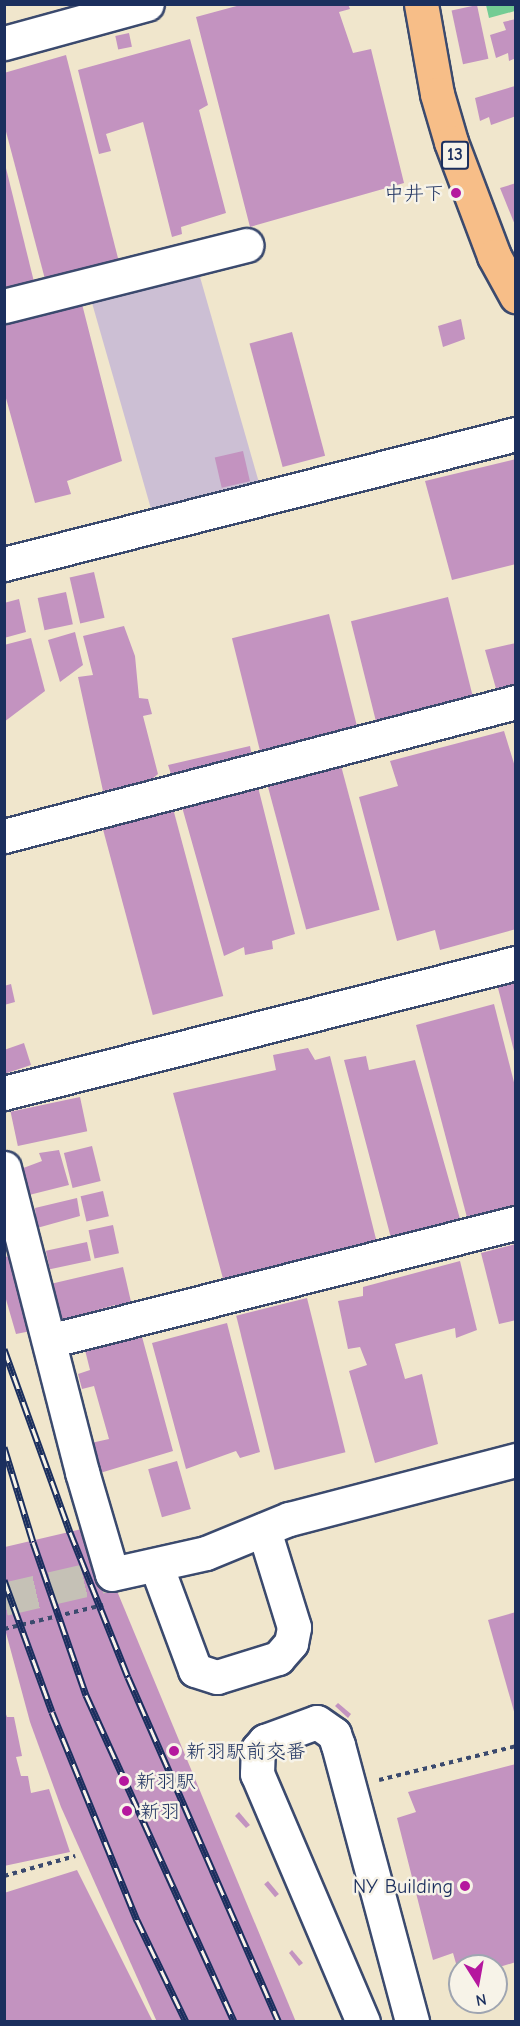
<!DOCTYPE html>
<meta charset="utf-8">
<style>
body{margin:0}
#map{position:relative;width:520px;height:2026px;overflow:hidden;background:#f0e6cc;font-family:"Comic Neue","Klee One",sans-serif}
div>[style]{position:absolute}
.industrial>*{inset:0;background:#ccbfd4;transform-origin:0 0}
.green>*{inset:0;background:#73cc93}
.building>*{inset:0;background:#c393c0;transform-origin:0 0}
.minor-tunnel>*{height:33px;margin-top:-16.5px;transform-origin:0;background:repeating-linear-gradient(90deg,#c5c1b6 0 33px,transparent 0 49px)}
.path>*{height:4px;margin-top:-2px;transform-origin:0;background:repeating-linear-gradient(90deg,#3b4a6e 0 4.5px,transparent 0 9px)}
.roads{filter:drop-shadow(2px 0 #3b4a6e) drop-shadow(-2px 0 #3b4a6e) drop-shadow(0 2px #3b4a6e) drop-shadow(0 -2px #3b4a6e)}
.minor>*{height:33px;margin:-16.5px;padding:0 16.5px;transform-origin:16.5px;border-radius:16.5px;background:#fff}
.major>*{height:33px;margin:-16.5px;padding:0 16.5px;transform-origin:16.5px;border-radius:16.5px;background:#f7be88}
.rail>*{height:7px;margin-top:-3.5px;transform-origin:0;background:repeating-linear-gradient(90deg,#f7f3e8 0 14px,#1b2f5e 0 28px);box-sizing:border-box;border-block:2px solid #1b2f5e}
.dots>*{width:16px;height:16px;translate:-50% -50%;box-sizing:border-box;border:3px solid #f7f3e8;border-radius:50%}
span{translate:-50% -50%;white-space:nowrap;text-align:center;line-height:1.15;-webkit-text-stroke:5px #f7f3e8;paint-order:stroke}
.shield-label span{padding:2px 4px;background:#f7f3e8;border:2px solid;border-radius:4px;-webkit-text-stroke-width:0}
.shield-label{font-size:18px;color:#1b2f5e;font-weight:700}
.poi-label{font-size:20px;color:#1b2f5e}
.right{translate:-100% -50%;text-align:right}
.left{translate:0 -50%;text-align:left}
.frame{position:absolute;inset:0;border:6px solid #1b2f5e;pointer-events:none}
.north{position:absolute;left:448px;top:1954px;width:60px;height:60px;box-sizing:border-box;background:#f7f3e8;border:2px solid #9fa5b1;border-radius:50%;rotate:169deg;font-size:16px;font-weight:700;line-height:24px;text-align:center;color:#1b2f5e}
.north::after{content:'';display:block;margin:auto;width:21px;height:27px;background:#b5179e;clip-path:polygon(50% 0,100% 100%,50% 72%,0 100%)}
</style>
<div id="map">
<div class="industrial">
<div style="left:198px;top:270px;width:223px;height:111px;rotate:74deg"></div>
</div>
<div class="green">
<div style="clip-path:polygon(486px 5px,515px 5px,515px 11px,489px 18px)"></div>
</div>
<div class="building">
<div style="clip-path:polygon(244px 4px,348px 4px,350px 9px,339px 12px,353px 53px,371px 49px,404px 183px,250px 227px,196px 17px)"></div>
<div style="left:477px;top:5px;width:55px;height:26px;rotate:78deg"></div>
<div style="clip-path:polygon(516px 19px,516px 58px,509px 61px,508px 53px,496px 58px,490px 35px,506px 30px,503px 22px)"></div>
<div style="left:129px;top:33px;width:14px;height:14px;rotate:78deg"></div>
<div style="clip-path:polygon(190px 39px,208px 105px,199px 110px,226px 213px,181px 227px,182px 234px,172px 237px,143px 122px,106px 134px,111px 151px,99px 154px,78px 70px)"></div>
<div style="clip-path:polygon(66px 55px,119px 262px,46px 283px,4px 124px,4px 73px)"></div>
<div style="clip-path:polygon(515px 86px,516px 116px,491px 125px,489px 117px,480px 121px,475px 98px)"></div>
<div style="clip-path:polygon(4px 160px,35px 286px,4px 294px)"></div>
<div style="clip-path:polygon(516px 183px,516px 225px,515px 225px,500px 188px)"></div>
<div style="clip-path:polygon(82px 304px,122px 461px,67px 481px,71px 494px,35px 503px,4px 391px,4px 325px)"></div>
<div style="clip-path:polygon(461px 319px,465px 339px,443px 347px,438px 326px)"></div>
<div style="left:292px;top:332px;width:128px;height:44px;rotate:75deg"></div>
<div style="left:243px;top:451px;width:31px;height:29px;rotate:77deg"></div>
<div style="clip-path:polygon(516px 459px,516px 564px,452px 580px,425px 481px)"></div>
<div style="left:94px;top:572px;width:47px;height:25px;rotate:77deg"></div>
<div style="left:66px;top:592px;width:33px;height:29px;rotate:78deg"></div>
<div style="left:448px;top:597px;width:106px;height:100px;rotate:76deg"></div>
<div style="clip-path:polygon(19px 599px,26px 632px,4px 638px,4px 603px)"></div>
<div style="left:329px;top:614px;width:119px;height:100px;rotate:76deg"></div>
<div style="clip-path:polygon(124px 626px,135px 656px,139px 698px,148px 699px,152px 714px,143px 716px,158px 774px,151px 780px,103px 791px,78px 677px,93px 675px,83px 636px)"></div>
<div style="clip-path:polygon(75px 632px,83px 665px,60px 682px,48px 640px)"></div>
<div style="clip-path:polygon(31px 638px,45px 691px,4px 722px,4px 645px)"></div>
<div style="clip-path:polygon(516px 643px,516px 688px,497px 692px,485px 650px)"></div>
<div style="clip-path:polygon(504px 731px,516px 770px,516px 929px,440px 950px,435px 930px,397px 941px,359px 797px,398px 786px,390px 761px)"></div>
<div style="clip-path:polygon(250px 746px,253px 762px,174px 783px,168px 765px)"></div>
<div style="left:340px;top:762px;width:153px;height:76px;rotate:75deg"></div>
<div style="clip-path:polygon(258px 787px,295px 934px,272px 941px,273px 949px,245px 955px,244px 947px,224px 956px,182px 807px)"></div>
<div style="left:171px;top:801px;width:202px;height:73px;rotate:75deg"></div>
<div style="clip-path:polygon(516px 980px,516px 1054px,515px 1055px,497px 984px)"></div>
<div style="clip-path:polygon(11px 984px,15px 1002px,4px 1005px,4px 986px)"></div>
<div style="clip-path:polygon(494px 1004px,516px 1090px,516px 1212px,469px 1225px,416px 1025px)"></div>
<div style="clip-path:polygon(24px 1043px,31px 1065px,4px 1074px,4px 1050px)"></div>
<div style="clip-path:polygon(308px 1048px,315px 1060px,330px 1056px,377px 1243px,225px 1286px,173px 1093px,276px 1070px,273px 1055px)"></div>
<div style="clip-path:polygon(366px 1056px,369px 1070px,415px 1060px,460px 1219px,391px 1238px,344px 1060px)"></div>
<div style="left:80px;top:1097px;width:35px;height:71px;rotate:78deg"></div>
<div style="left:92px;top:1146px;width:36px;height:29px;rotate:76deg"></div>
<div style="clip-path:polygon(59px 1150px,69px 1185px,25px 1196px,18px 1170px,42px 1161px,39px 1153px)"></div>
<div style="left:103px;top:1191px;width:26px;height:23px;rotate:77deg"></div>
<div style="clip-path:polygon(77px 1198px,80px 1216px,37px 1228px,35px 1208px)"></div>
<div style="left:113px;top:1225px;width:29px;height:25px;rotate:78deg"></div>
<div style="left:87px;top:1242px;width:19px;height:42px;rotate:78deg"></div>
<div style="clip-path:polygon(516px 1244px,516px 1320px,499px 1324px,481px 1253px)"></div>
<div style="clip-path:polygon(10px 1256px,31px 1331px,16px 1334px,5px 1296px,5px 1257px)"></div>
<div style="clip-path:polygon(460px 1261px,477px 1330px,456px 1338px,455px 1328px,395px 1344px,405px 1379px,422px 1374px,438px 1444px,375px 1463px,349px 1371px,367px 1365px,360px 1347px,348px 1349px,338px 1301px,363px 1296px,363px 1287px)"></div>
<div style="clip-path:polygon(123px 1267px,132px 1306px,117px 1312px,115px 1305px,73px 1317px,73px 1323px,56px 1327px,46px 1285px)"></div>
<div style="left:307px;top:1298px;width:159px;height:73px;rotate:76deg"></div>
<div style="clip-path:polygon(227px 1323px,260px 1452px,240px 1458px,236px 1451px,186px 1469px,152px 1343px)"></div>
<div style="clip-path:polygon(141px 1333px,173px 1451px,100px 1473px,91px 1443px,109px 1439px,94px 1386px,82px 1389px,78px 1374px,90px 1370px,85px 1350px)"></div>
<div style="left:177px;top:1461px;width:50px;height:30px;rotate:74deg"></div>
<div style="clip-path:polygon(86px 1528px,117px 1591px,296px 2022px,157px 2022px,61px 1807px,30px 1722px,5px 1629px,5px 1547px)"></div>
<div style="clip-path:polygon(516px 1612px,516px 1715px,515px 1715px,488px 1620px)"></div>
<div style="clip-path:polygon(338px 1703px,351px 1714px,348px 1718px,335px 1706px)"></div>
<div style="clip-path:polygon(4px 1709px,7px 1717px,14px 1717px,22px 1756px,16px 1757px,21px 1776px,28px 1776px,31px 1793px,49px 1789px,70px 1852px,4px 1866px)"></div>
<div style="clip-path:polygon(516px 1764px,516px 1962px,496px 1968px,460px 1966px,459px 1974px,453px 1953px,433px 1960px,397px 1818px,416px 1812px,408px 1792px)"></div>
<div style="clip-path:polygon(239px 1812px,250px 1825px,246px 1828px,235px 1816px)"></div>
<div style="clip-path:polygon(77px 1870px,153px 2022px,4px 2022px,4px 1893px)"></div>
<div style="left:268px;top:1881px;width:17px;height:5px;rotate:50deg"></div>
<div style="clip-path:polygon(292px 1950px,303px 1963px,299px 1966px,289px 1953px)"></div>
</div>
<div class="minor-tunnel">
<div style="left:4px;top:1599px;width:111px;rotate:-13deg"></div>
</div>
<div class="path">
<div style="left:4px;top:1629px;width:102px;rotate:-13.6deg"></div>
<div style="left:379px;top:1780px;width:141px;rotate:-13.9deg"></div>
<div style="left:4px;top:1876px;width:74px;rotate:-15.7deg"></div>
</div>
<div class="roads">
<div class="minor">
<div style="left:4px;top:43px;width:148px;rotate:-15.3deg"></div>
<div style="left:4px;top:306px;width:250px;rotate:-14.1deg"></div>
<div style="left:4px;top:564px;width:528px;rotate:-14.25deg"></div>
<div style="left:4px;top:836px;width:529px;rotate:-14.67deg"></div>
<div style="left:4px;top:1093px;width:528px;rotate:-14.25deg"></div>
<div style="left:4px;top:1168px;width:314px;rotate:75.6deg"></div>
<div style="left:82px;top:1472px;width:106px;rotate:73.6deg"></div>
<div style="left:112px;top:1574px;width:96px;rotate:-12.6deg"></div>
<div style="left:206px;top:1553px;width:90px;rotate:-22.3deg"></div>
<div style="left:289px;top:1519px;width:235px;rotate:-14.6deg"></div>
<div style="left:49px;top:1341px;width:482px;rotate:-14.2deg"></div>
<div style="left:156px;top:1565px;width:112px;rotate:69.6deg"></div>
<div style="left:195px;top:1670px;width:23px;rotate:18deg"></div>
<div style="left:217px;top:1677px;width:64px;rotate:-17.3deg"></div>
<div style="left:278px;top:1658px;width:20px;rotate:-49deg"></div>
<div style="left:291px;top:1643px;width:16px;rotate:-79deg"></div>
<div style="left:294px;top:1627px;width:102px;rotate:-107.2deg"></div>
<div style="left:363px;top:2022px;width:270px;rotate:-113.1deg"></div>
<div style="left:257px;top:1774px;width:25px;rotate:-88deg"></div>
<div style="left:258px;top:1749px;width:11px;rotate:-49deg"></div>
<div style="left:265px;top:1741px;width:55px;rotate:-20.1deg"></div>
<div style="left:317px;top:1722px;width:21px;rotate:35deg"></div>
<div style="left:334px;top:1734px;width:12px;rotate:70deg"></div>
<div style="left:338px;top:1745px;width:287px;rotate:75deg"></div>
</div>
<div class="major">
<div style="left:421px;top:4px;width:91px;rotate:79.9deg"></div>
<div style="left:437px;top:94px;width:50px;rotate:73.7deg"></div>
<div style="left:451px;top:142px;width:122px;rotate:69.3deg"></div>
<div style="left:494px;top:256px;width:46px;rotate:61.2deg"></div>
</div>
</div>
<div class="rail">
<div style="left:4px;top:1349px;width:195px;rotate:70.2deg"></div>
<div style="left:70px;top:1532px;width:156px;rotate:68.2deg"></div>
<div style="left:128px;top:1677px;width:377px;rotate:66.4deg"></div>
<div style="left:4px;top:1447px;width:99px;rotate:73deg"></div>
<div style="left:33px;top:1542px;width:162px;rotate:70.9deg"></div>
<div style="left:86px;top:1695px;width:359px;rotate:65.6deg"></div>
<div style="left:4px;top:1580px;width:140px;rotate:70deg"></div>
<div style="left:52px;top:1712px;width:225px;rotate:67.8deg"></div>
<div style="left:137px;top:1920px;width:113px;rotate:64.3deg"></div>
</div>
<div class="dots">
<div style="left:456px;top:193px;background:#b5179e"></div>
<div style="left:174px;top:1751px;background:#b5179e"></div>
<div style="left:124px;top:1781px;background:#b5179e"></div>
<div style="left:127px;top:1811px;background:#b5179e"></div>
<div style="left:465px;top:1886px;background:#b5179e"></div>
</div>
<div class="shield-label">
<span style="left:455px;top:155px">13</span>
</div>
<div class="poi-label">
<span class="right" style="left:444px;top:193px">中井下</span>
<span class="left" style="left:186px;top:1751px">新羽駅前交番</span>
<span class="left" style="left:136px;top:1781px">新羽駅</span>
<span class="left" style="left:140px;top:1811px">新羽</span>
<span class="right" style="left:453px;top:1886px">NY Building</span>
</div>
<div class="frame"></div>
<div class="north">N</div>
</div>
